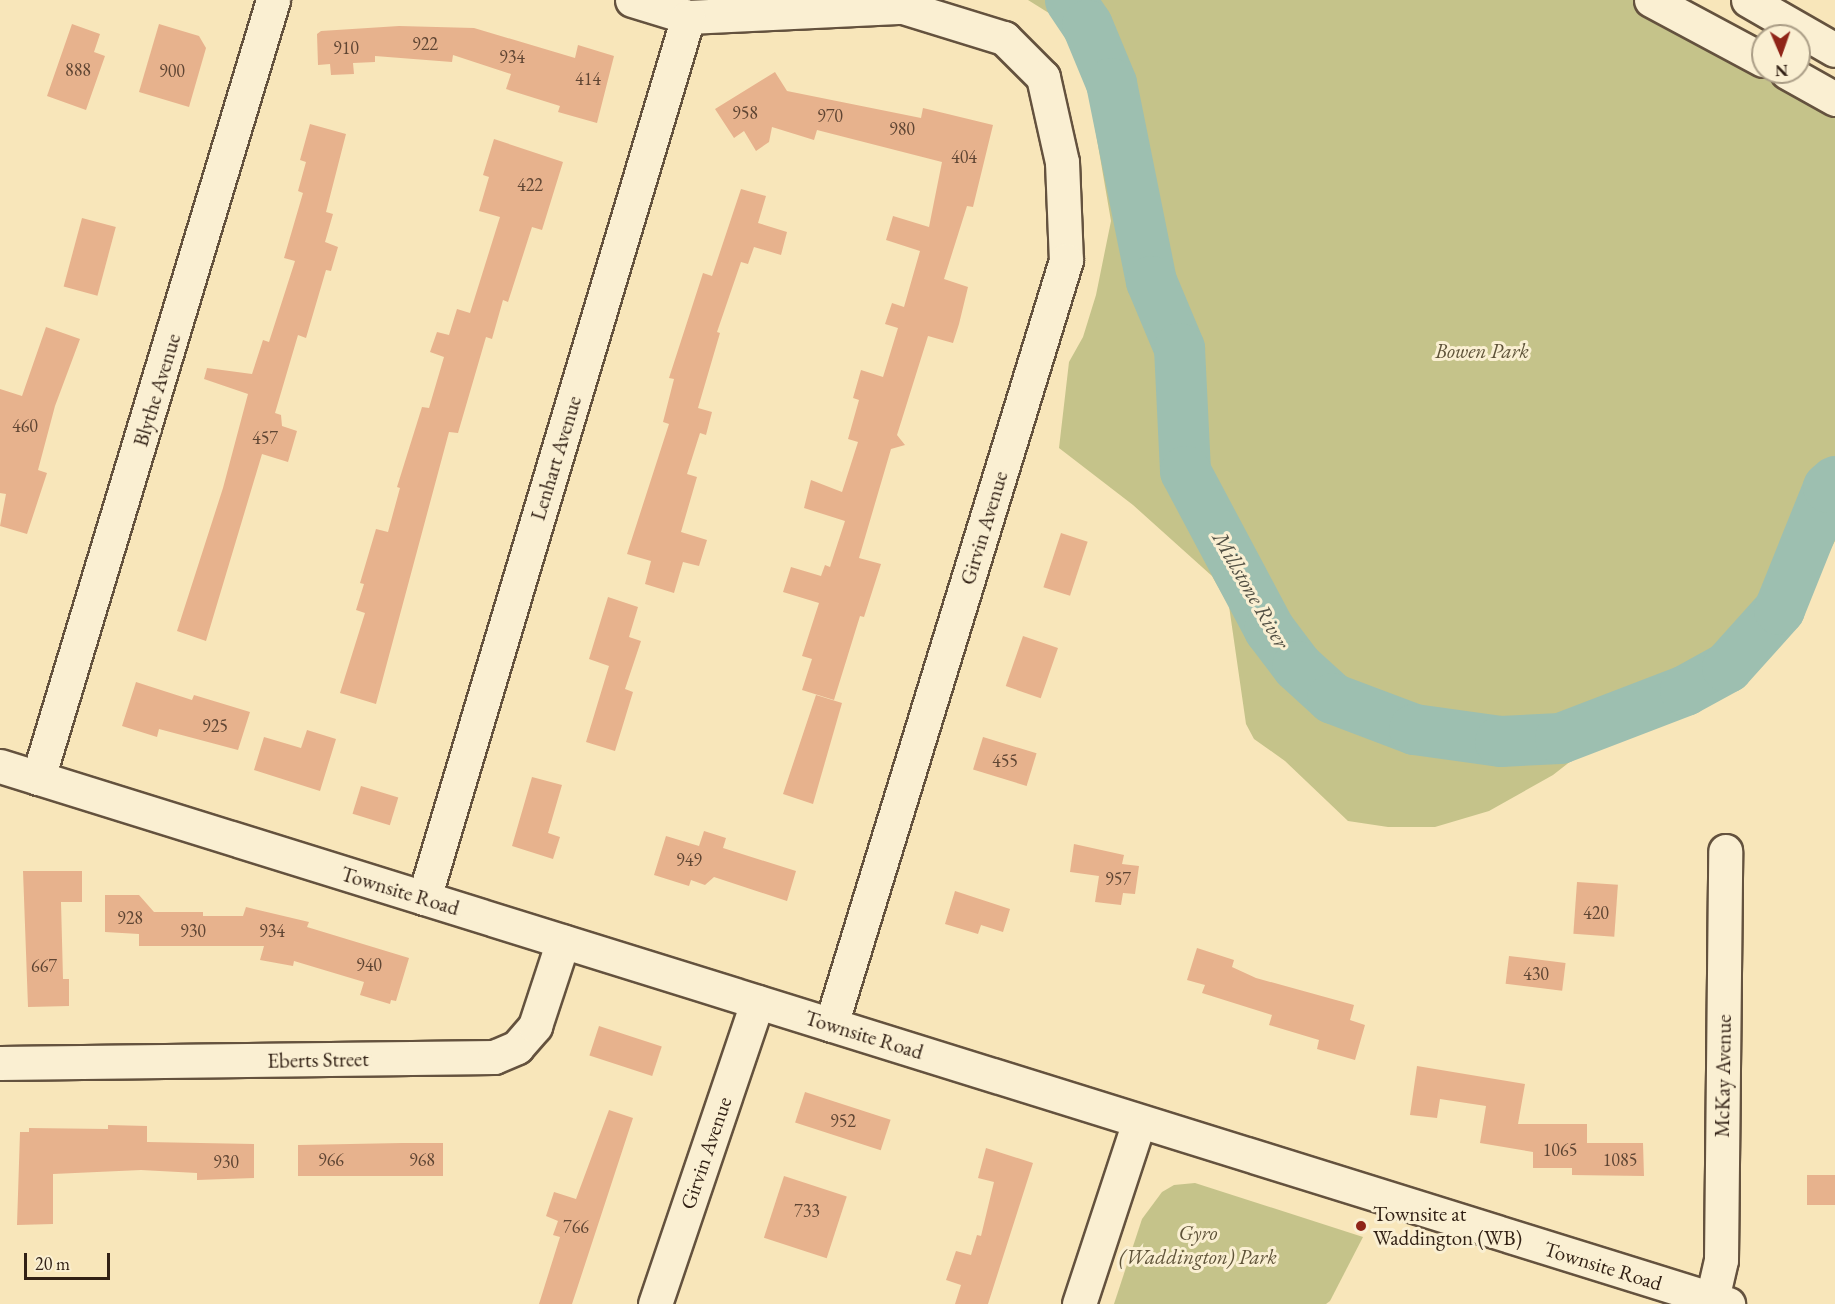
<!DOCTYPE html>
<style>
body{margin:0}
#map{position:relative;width:1835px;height:1304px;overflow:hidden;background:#f8e6ba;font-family:"EB Garamond",serif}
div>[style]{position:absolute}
.green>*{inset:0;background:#c5c38a}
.river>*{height:51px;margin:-25.5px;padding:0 25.5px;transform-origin:25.5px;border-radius:25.5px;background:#9dbfb0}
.building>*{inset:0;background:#e7b28d;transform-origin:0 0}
.roads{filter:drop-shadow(2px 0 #64523e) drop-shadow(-2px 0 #64523e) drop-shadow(0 2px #64523e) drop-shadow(0 -2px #64523e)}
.street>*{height:33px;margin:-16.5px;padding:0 16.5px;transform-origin:16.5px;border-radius:16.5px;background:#faefd2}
.secondary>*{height:33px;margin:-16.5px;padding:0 16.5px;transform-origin:16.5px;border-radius:16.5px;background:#faefd2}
.dots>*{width:16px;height:16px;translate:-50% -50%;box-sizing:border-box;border:3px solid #faefd2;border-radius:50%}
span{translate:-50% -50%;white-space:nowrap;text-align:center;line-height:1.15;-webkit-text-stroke:6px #faefd2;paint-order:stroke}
.number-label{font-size:18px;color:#5f4533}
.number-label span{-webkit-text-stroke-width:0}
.park-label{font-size:21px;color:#5e5238;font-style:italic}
.street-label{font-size:21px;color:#322115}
.poi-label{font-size:21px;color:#322115}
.left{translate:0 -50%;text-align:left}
.water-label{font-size:22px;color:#525044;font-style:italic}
.north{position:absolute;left:1751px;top:24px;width:60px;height:60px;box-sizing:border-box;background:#faefd2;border:2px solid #aa9d86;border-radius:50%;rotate:178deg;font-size:16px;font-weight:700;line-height:24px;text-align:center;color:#322115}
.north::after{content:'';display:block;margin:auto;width:21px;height:27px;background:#8f2418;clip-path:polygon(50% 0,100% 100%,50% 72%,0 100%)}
.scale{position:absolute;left:24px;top:1253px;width:86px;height:27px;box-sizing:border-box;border:3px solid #322115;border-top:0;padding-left:8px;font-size:18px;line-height:21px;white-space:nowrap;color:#322115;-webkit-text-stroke:4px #faefd2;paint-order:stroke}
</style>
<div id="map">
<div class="green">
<div style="clip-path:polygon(1028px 0,1657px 0,1835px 113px,1835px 541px,1825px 560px,1801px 591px,1723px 662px,1626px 718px,1553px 775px,1489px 811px,1435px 827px,1388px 827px,1348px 821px,1285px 761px,1254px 739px,1246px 724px,1229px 606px,1212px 576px,1133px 505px,1059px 448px,1069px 362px,1083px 337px,1096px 295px,1111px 221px,1088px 87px,1068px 25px)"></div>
<div style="clip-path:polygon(1195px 1183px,1363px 1237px,1330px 1301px,1326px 1304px,1114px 1304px,1142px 1219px,1162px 1192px,1174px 1185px)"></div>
</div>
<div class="river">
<div style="left:1070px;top:0;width:30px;rotate:56deg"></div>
<div style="left:1087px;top:25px;width:63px;rotate:67.5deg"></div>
<div style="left:1111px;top:83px;width:202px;rotate:78.6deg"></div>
<div style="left:1151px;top:281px;width:73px;rotate:67.3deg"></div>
<div style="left:1179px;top:348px;width:123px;rotate:87.2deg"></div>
<div style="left:1185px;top:471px;width:179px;rotate:62deg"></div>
<div style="left:1269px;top:629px;width:46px;rotate:52.9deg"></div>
<div style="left:1297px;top:666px;width:47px;rotate:42.4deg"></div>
<div style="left:1332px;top:698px;width:88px;rotate:20.7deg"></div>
<div style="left:1414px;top:729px;width:87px;rotate:7.9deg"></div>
<div style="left:1500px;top:741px;width:60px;rotate:-2.9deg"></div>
<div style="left:1560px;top:738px;width:134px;rotate:-21deg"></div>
<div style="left:1685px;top:690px;width:48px;rotate:-28.7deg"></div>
<div style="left:1727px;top:667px;width:78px;rotate:-48.1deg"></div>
<div style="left:1779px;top:609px;width:131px;rotate:-68.1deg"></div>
<div style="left:1828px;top:487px;width:9px;rotate:-41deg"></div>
</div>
<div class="building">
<div style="clip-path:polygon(72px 24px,100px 34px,94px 52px,105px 56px,86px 110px,47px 96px)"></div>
<div style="clip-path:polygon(159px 24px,199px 36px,206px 48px,189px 107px,139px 92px)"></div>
<div style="clip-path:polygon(399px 26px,474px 28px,575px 58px,578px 45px,614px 56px,597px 123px,558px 112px,560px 106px,506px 89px,511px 74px,453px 55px,452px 62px,375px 56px,375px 62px,353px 63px,354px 74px,331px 75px,330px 64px,318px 65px,317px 34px,321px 31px)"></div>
<div style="clip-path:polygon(775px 72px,787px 91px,921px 118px,923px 108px,993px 125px,973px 207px,967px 206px,944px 279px,968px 287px,959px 324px,953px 343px,928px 336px,897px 435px,905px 445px,891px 449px,859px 558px,881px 564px,864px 617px,860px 616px,834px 700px,802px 690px,812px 659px,802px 656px,819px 603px,783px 592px,791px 567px,821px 576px,825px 565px,830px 567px,845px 521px,804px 508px,811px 480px,842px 492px,858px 442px,848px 439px,859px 400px,853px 398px,861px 370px,883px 377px,898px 328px,885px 324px,892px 303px,904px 307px,920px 251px,886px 240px,893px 216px,929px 227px,942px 162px,817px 130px,814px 140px,772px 127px,769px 142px,756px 151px,744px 131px,734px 138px,715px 109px)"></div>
<div style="clip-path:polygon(310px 124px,346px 134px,326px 212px,333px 214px,325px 242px,338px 247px,331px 271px,326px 270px,306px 338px,298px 335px,275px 413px,281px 415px,282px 426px,297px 431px,288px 462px,262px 454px,206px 641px,177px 631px,223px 488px,248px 394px,204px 379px,207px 368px,252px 374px,263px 340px,269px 342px,295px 261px,284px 258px,303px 193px,298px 191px,306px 162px,300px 160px)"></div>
<div style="clip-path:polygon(494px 139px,563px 162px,542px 230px,532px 227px,508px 302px,503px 300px,492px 339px,486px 337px,458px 433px,449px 432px,376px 704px,340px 693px,365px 613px,356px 610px,364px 584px,360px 583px,376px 529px,388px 532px,400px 488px,397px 487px,422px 407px,429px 408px,444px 357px,430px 352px,437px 332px,449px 335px,457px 309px,470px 313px,500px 217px,479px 211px,489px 177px,483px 175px)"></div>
<div style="clip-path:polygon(741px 189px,766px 196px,758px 223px,787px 232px,781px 255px,754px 247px,748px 264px,741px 262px,717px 332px,720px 333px,698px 408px,712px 412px,706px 435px,700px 433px,687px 474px,697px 477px,681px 532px,707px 540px,699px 566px,683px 562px,674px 593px,645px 584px,651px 561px,627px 554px,669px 424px,663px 422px,674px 379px,669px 378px,703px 273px,712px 276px)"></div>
<div style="left:82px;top:218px;width:35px;height:71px;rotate:15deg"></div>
<div style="clip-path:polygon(46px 327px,80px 339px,55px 406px,38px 470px,47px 473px,27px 534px,0 526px,6px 494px,0 493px,0 389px,22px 396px)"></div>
<div style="left:1061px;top:533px;width:28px;height:57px;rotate:18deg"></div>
<div style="clip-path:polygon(608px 597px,638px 607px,629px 637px,641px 641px,625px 689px,633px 692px,615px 751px,586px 742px,609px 666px,589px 659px)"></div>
<div style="left:1023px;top:636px;width:37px;height:53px;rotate:19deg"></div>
<div style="clip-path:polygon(136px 682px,192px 700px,194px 695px,250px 712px,238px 750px,159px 729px,157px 737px,122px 726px)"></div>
<div style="clip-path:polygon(816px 695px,842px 703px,813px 804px,783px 794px)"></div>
<div style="clip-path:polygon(307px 730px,336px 739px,320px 791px,254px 770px,264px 737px,301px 748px)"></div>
<div style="left:983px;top:737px;width:56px;height:34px;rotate:17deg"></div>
<div style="clip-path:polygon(532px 777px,562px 785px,548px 833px,560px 837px,553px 859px,512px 846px)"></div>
<div style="left:361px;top:786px;width:39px;height:29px;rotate:17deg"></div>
<div style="clip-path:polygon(704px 831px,726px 838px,723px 848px,796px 871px,787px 901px,714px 877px,705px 885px,691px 880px,689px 886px,654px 875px,666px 836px,699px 846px)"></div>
<div style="clip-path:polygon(1074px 844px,1124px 855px,1122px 864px,1139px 866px,1135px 894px,1123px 893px,1121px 905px,1095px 902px,1099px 876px,1070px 872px)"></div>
<div style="clip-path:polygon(23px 871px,82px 871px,82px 902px,61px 902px,63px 979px,69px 979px,69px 1006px,28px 1007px)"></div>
<div style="left:1577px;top:882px;width:41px;height:52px;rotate:4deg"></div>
<div style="clip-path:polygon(955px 891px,1010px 909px,1003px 932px,981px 925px,978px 934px,945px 924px)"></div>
<div style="clip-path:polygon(105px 895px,139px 895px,154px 912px,203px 912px,203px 916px,243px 916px,246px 907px,309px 922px,307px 927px,409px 958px,396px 1001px,391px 1000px,390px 1004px,360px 995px,364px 982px,294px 961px,293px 966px,260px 960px,264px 946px,139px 946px,139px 934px,105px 932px)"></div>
<div style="clip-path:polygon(1197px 948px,1234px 960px,1232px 967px,1256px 978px,1354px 1005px,1350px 1020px,1365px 1025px,1355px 1060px,1317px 1049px,1319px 1040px,1269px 1025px,1272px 1015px,1202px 993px,1205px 985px,1187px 980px)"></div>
<div style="left:1509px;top:956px;width:57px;height:28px;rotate:7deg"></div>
<div style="left:599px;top:1026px;width:66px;height:31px;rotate:18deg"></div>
<div style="clip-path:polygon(1417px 1066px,1525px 1084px,1518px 1124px,1587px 1124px,1587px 1143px,1643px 1143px,1644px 1176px,1572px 1175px,1572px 1168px,1533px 1168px,1533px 1152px,1480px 1143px,1486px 1106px,1440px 1099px,1437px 1118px,1410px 1115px)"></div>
<div style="left:805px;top:1092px;width:90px;height:32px;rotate:18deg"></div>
<div style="clip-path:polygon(609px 1110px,633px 1118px,572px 1304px,539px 1304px,560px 1237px,553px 1235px,558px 1221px,546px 1216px,554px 1192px,576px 1199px)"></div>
<div style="clip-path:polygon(108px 1125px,147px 1126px,147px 1142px,254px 1144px,254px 1178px,197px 1180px,197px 1173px,141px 1170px,53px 1174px,53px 1224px,17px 1225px,20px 1132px,29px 1132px,29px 1128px,108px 1129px)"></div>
<div style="clip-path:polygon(402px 1143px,443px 1143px,443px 1176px,298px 1176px,298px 1145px)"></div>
<div style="clip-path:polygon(986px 1148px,1033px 1163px,988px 1304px,955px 1304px,961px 1285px,946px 1280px,956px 1251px,971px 1255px,977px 1235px,981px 1236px,994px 1182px,978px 1178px)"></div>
<div style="left:1807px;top:1175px;width:28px;height:30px"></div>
<div style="left:784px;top:1176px;width:66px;height:65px;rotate:18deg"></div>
</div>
<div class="roads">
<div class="street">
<div style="left:632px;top:0;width:59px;rotate:16.9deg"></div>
<div style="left:688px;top:17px;width:215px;rotate:-2.7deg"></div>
<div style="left:903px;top:7px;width:106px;rotate:17.1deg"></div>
<div style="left:1004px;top:38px;width:55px;rotate:45deg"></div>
<div style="left:1043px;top:77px;width:87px;rotate:77.4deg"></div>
<div style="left:1062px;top:162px;width:98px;rotate:87.7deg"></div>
<div style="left:1066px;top:260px;width:800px;rotate:107.08deg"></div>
<div style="left:38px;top:778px;width:813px;rotate:-73.19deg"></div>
<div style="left:424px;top:898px;width:920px;rotate:-73.32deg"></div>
<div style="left:0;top:1063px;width:494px;rotate:-0.7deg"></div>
<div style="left:494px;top:1057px;width:25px;rotate:-23deg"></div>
<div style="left:517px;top:1047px;width:28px;rotate:-49deg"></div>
<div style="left:535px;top:1026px;width:89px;rotate:-71.8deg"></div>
<div style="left:1712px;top:1299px;width:40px;rotate:-77deg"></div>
<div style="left:1721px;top:1260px;width:409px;rotate:-89.4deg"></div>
<div style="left:655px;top:1304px;width:319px;rotate:-71.3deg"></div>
</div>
<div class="secondary">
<div style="left:1651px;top:0;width:127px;rotate:28.2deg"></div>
<div style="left:1748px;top:0;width:100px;rotate:29.9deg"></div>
<div style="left:1787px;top:72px;width:55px;rotate:29.4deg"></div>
<div style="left:0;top:766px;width:1810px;rotate:17.29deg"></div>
<div style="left:1079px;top:1304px;width:192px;rotate:-71.8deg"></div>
</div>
</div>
<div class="dots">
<div style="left:1361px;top:1226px;background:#8f2418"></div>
</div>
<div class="number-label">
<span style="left:425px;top:44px">922</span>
<span style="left:346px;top:48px">910</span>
<span style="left:512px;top:57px">934</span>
<span style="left:78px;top:70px">888</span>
<span style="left:172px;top:71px">900</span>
<span style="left:588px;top:79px">414</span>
<span style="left:745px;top:113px">958</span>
<span style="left:830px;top:116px">970</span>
<span style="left:902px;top:129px">980</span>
<span style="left:964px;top:157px">404</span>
<span style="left:530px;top:185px">422</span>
<span style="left:25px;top:426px">460</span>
<span style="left:265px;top:438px">457</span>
<span style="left:215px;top:726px">925</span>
<span style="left:1005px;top:761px">455</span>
<span style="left:689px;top:860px">949</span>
<span style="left:1118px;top:879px">957</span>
<span style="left:1596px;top:913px">420</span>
<span style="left:130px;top:918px">928</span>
<span style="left:193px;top:931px">930</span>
<span style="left:272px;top:931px">934</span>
<span style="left:369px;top:965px">940</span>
<span style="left:44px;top:966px">667</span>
<span style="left:1536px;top:974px">430</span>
<span style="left:843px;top:1121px">952</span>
<span style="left:1560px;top:1150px">1065</span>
<span style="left:331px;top:1160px">966</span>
<span style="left:422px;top:1160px">968</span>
<span style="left:1620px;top:1160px">1085</span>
<span style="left:226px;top:1162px">930</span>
<span style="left:807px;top:1211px">733</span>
<span style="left:576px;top:1227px">766</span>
</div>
<div class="park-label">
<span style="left:1482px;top:351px">Bowen Park</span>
<span style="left:1198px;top:1245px">Gyro<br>(Waddington) Park</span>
</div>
<div class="street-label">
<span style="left:157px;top:390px;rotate:-73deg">Blythe Avenue</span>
<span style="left:556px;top:458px;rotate:-73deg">Lenhart Avenue</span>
<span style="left:984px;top:528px;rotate:-73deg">Girvin Avenue</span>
<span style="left:400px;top:891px;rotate:17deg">Townsite Road</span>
<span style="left:864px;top:1035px;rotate:17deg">Townsite Road</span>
<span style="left:318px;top:1060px;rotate:-1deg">Eberts Street</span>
<span style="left:1723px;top:1076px;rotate:-89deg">McKay Avenue</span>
<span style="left:706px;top:1153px;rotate:-71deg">Girvin Avenue</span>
<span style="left:1603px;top:1266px;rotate:17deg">Townsite Road</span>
</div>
<div class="poi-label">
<span class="left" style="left:1373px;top:1226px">Townsite at<br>Waddington (WB)</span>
</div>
<div class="water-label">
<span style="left:1251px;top:590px;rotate:60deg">Millstone River</span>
</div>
<div class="north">N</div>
<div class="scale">20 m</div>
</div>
